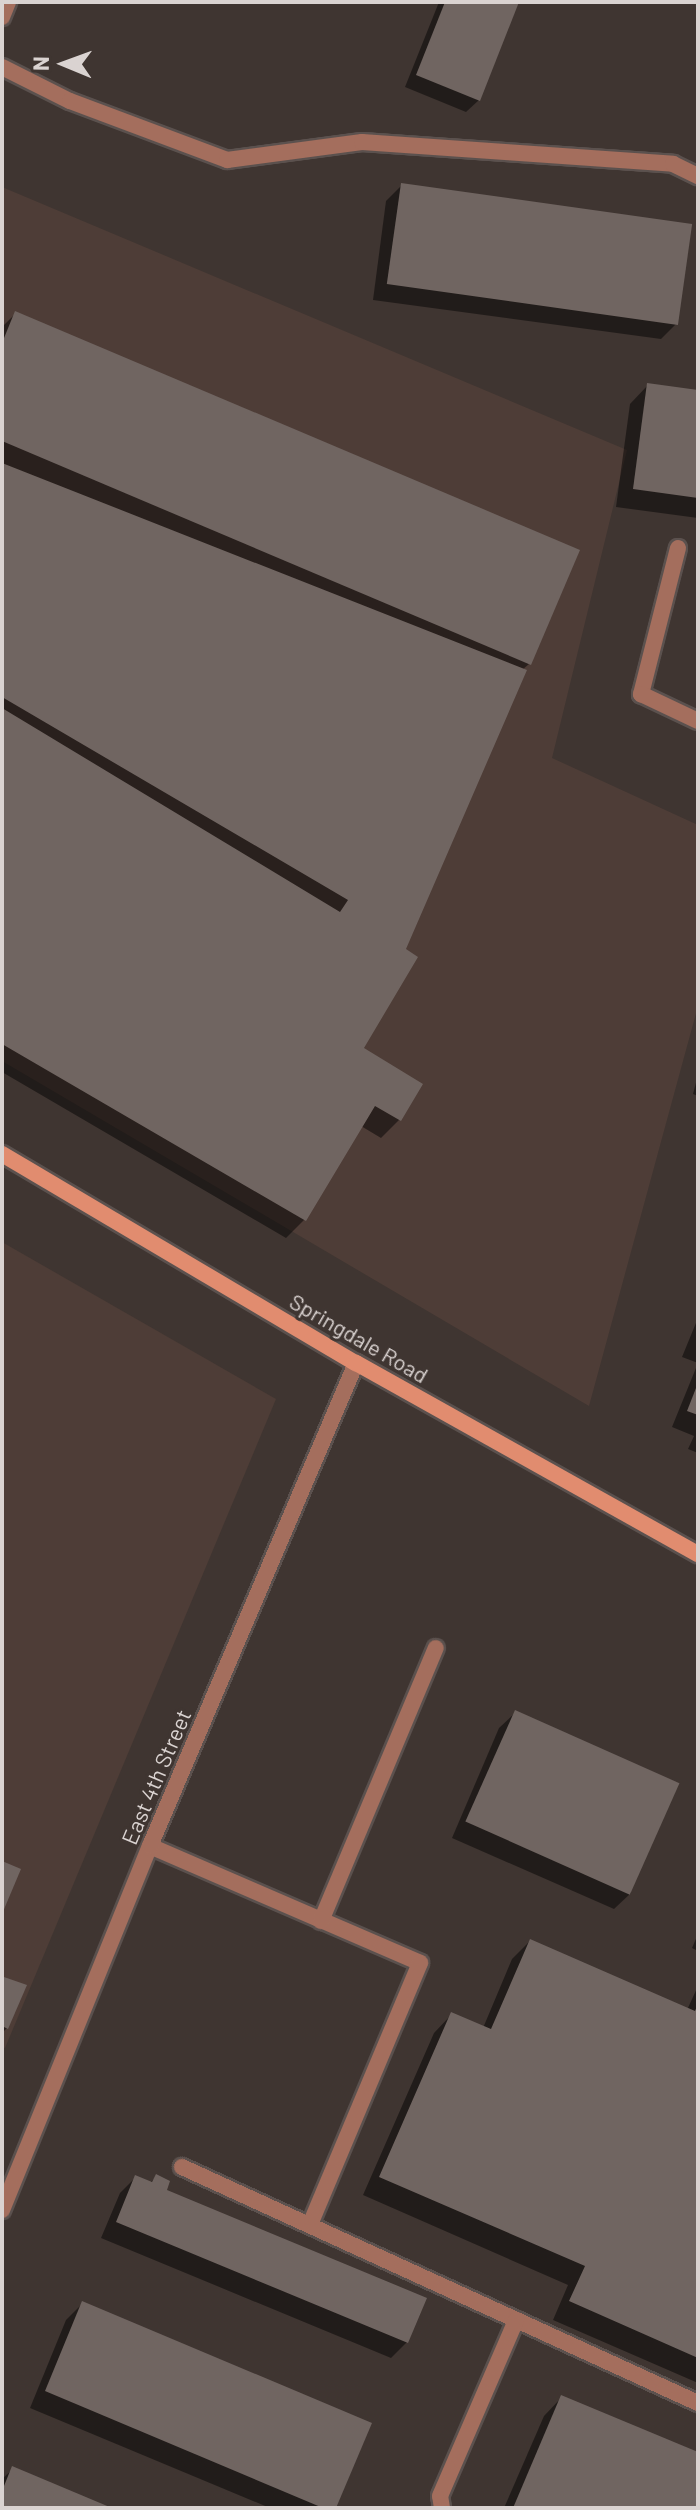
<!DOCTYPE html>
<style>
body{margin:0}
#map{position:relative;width:700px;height:2510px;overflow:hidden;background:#3f3531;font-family:Barlow,sans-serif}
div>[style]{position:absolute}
.built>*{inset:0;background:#4e3d37}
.shadow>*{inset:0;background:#0007}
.building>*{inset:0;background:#706561;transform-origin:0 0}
.roads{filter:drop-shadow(2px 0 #5b514e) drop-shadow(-2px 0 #5b514e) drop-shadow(0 2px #5b514e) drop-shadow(0 -2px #5b514e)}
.service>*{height:16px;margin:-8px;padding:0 8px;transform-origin:8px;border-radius:8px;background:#a46e5d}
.minor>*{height:16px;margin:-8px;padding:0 8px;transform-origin:8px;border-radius:8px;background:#a46e5d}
.tertiary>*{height:16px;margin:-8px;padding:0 8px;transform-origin:8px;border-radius:8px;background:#a46e5d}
.secondary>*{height:16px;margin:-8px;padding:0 8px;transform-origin:8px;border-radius:8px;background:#e18c6f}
span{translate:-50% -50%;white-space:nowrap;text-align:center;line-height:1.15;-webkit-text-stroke:6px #3f3531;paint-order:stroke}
.street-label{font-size:22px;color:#dad3d1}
.frame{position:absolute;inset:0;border:4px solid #dad3d1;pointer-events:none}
.north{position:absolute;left:24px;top:24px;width:80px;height:80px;-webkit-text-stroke:6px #3f3531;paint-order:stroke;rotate:271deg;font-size:22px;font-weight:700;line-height:32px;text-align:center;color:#dad3d1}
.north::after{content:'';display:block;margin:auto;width:28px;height:36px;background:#dad3d1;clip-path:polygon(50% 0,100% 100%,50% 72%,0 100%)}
</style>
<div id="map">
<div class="built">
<div style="clip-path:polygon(2px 187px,627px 450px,552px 758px,698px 825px,698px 1006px,589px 1406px,2px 1061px)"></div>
<div style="clip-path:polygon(2px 1242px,276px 1399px,5px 2048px,2px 2047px)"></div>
</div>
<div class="shadow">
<div style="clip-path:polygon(439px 2px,517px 2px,479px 100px,466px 112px,405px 87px)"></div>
<div style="clip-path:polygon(402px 185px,677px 323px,661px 339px,373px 300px,386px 201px)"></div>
<div style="clip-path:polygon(16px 313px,529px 664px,522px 670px,361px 1049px,421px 1085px,399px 1120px,381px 1138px,361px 1126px,304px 1220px,286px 1238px,2px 1072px,2px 327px)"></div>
<div style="clip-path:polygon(648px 385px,698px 392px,698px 518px,616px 507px,630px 404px)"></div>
<div style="clip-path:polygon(698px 1075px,698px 1096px,693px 1094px)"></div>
<div style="clip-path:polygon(698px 1318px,698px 1453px,688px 1449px,694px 1436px,672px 1427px,698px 1363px,682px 1357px)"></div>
<div style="clip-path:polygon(516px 1712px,631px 1893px,614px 1909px,452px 1838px,499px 1728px)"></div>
<div style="clip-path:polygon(698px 1934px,698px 1951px,692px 1948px)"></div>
<div style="clip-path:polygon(530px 1941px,687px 2010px,698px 1986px,698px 2383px,553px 2320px,568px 2285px,363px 2195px,434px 2033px,452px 2014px,483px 2028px,512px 1959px)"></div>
<div style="clip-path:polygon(5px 1979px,7px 2028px,2px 2033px,2px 1981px)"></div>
<div style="clip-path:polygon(136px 2177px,150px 2183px,156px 2177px,164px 2191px,407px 2342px,391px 2358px,101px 2238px,120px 2193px)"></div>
<div style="clip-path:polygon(82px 2304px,333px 2508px,270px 2508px,30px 2408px,66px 2320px)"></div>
<div style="clip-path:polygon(562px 2397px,698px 2454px,698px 2508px,504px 2508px,544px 2416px)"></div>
<div style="clip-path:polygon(13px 2469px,107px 2508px,2px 2508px,2px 2479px)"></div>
</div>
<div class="building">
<div style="clip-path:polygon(445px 2px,519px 2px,480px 101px,416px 75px)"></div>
<div style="left:401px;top:183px;width:294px;height:102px;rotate:8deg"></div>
<div style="clip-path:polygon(15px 311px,580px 550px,531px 665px,2px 441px,2px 343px)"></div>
<div style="clip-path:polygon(647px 383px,698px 390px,698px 498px,633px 489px)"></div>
<div style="clip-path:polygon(2px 463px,527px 670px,406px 949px,418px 957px,364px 1048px,423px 1084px,401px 1121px,375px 1106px,306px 1221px,2px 1044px,2px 708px,340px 912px,348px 900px,2px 697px)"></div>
<div style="clip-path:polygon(698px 1383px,698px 1415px,687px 1411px)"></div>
<div style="left:515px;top:1710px;width:180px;height:122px;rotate:24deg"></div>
<div style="clip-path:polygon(2px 1861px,21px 1869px,2px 1914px)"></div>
<div style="clip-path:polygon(530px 1939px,695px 2011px,698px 2004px,698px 2358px,569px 2301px,585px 2266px,379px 2177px,451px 2012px,491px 2029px)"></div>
<div style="clip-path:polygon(4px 1977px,27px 1985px,8px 2029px,2px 2026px)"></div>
<div style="clip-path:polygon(156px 2174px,170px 2181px,167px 2190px,427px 2298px,408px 2343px,116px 2222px,135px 2175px,152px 2182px)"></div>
<div style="clip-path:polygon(82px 2301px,372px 2423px,336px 2508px,323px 2508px,45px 2391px)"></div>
<div style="clip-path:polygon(561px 2395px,698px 2452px,698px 2508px,513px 2508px)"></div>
<div style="clip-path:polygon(12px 2466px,112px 2508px,2px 2508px,2px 2491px)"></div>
</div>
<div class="roads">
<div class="service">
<div style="left:2px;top:67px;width:76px;rotate:26.6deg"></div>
<div style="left:70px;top:101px;width:168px;rotate:20.6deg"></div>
<div style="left:227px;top:160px;width:136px;rotate:-7.6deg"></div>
<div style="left:362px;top:142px;width:312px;rotate:4deg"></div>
<div style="left:673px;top:164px;width:28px;rotate:26deg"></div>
<div style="left:678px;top:548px;width:151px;rotate:104.2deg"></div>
<div style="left:641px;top:694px;width:63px;rotate:25.3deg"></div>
<div style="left:150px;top:1846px;width:294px;rotate:23.4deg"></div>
<div style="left:420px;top:1963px;width:284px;rotate:112.8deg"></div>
<div style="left:321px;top:1921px;width:296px;rotate:-67.2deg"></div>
<div style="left:182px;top:2167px;width:567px;rotate:24.58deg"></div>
<div style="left:442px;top:2508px;width:12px;rotate:-99deg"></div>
<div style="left:440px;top:2496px;width:192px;rotate:-66.6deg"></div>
</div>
<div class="minor">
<div style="left:2px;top:2210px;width:393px;rotate:-67.9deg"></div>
<div style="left:150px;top:1846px;width:525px;rotate:-66.9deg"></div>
</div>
<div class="tertiary">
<div style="left:2px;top:17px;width:16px;rotate:-68deg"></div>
</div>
<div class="secondary">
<div style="left:2px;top:1154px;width:411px;rotate:30.6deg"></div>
<div style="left:356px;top:1363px;width:392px;rotate:29.2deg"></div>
</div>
</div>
<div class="street-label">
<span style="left:359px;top:1338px;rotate:30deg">Springdale Road</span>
<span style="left:156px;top:1777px;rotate:-67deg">East 4th Street</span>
</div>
<div class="frame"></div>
<div class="north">N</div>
</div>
